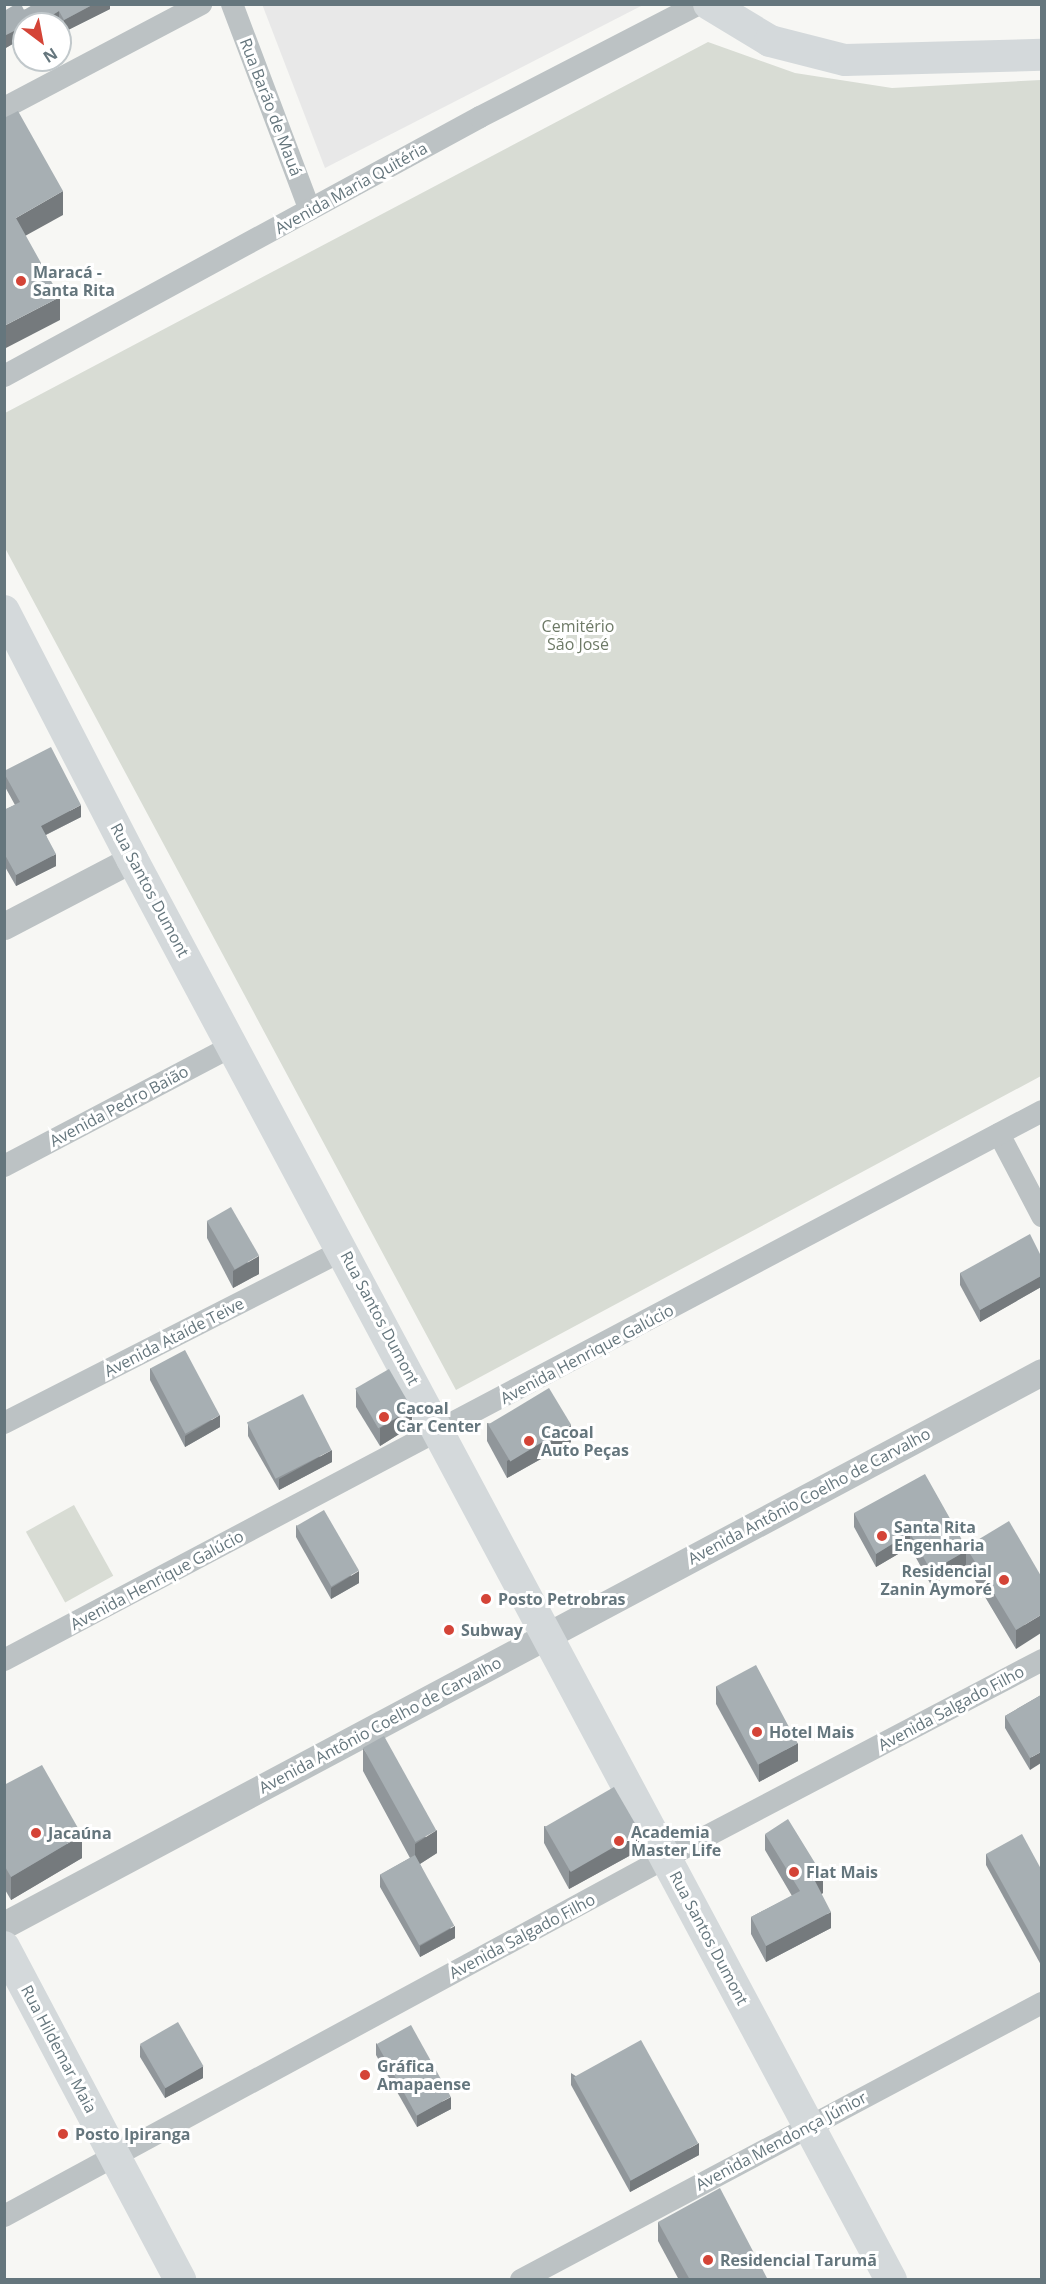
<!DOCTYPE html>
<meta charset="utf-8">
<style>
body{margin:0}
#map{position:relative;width:1046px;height:2284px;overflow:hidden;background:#f7f7f4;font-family:"Open Sans",sans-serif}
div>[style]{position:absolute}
.built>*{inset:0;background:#e8e8e8}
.green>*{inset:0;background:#d8dcd4;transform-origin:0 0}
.minor>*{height:22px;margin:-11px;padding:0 11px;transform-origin:11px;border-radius:11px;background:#bcc2c4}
.tertiary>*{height:27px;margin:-13.5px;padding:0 13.5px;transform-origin:13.5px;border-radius:13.5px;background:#bcc2c4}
.secondary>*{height:32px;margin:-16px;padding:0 16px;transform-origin:16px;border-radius:16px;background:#d4d9db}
.wall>*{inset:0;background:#90969a}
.shaded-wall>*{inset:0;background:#757a7d;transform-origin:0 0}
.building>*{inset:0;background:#a7afb3;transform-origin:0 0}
.dots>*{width:16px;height:16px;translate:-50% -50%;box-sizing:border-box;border:3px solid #fff;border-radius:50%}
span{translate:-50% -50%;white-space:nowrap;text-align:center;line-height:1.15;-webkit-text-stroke:6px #fff;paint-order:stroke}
.street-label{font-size:16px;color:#65767d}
.poi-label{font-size:16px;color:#65767d;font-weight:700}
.left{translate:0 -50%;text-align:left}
.right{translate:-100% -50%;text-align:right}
.park-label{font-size:16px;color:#6e7a67}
.frame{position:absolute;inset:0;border:6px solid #65767d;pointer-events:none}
.north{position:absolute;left:12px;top:12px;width:60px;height:60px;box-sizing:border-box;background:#fff;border:2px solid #c1c8cb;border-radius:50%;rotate:148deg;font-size:16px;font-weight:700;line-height:24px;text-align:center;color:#65767d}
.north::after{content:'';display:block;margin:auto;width:21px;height:27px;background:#d44437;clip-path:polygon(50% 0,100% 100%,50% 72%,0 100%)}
</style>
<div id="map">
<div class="built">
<div style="clip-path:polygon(262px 4px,643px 4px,643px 5px,325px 168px)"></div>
</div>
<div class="green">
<div style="clip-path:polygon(708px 42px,795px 73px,892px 88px,1041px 80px,1041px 1076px,456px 1390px,5px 548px,5px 413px)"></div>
<div style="left:74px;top:1505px;width:81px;height:55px;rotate:61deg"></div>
</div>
<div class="minor">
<div style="left:232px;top:4px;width:220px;rotate:69.3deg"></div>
<div style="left:4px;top:108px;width:223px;rotate:-27.8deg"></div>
<div style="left:4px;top:376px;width:542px;rotate:-28.55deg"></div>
<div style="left:480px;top:117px;width:246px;rotate:-27.3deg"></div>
<div style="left:999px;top:1134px;width:93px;rotate:62.3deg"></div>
<div style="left:4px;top:1166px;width:259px;rotate:-27.7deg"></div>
<div style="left:4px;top:1423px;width:381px;rotate:-27deg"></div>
<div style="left:4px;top:1660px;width:1174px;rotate:-27.87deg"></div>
<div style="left:4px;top:2216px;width:754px;rotate:-28.43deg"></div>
<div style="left:667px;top:1857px;width:424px;rotate:-27.7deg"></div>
<div style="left:521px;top:2280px;width:590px;rotate:-28deg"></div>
</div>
<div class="tertiary">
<div style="left:4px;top:926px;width:144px;rotate:-27.6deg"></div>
<div style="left:4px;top:1925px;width:1176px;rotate:-28.05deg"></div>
</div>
<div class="secondary">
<div style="left:709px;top:4px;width:71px;rotate:31.2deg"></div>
<div style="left:770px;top:41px;width:77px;rotate:14.2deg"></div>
<div style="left:845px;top:60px;width:197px;rotate:-1.5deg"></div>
<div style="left:4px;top:611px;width:279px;rotate:62.7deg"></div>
<div style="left:132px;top:859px;width:1611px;rotate:61.89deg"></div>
<div style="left:4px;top:1947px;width:377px;rotate:62.1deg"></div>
</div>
<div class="wall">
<div style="clip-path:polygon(110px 4px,110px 9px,64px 32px,59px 24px,24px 24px,24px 44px,19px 48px,16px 42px,4px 49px,4px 11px)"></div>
<div style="clip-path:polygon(4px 771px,81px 817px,46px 835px,56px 866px,16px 886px,4px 865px,4px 810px,15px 805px,4px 785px)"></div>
<div style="clip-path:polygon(207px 1221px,259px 1274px,233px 1288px,207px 1238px)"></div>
<div style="clip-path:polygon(1041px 1256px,1041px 1287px,980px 1322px,960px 1285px,960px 1273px)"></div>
<div style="clip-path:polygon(150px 1368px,220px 1427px,185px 1447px,150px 1380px)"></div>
<div style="clip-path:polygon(356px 1389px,412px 1426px,380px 1446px,356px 1407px)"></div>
<div style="clip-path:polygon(487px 1423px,571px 1442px,507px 1478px,487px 1441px)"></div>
<div style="clip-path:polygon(248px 1424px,332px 1462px,279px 1490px,248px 1436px)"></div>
<div style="clip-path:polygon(854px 1513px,966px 1547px,1041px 1576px,1016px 1649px,966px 1565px,931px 1585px,910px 1547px,876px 1567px,854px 1527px)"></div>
<div style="clip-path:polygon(296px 1525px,359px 1583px,331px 1599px,296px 1537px)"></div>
<div style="clip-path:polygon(716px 1686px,798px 1761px,759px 1782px,716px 1704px)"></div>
<div style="clip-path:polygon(1041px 1695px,1030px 1770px,1005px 1728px,1005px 1716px)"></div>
<div style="clip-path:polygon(363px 1748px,437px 1853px,420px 1864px,455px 1938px,420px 1957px,380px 1887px,380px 1875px,410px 1858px,363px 1771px)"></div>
<div style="clip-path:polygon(4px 1785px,82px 1858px,11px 1900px,4px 1888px)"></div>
<div style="clip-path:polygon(544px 1826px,640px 1850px,569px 1889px,544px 1843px)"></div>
<div style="clip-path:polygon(765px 1834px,823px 1893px,821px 1894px,831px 1928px,766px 1962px,751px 1934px,751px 1917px,792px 1896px,765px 1850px)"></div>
<div style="clip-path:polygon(986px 1854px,1041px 1869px,1041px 1965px,986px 1865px)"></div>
<div style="clip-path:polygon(376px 2043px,451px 2109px,417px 2127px,376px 2055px)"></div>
<div style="clip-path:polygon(140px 2045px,203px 2078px,165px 2098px,140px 2057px)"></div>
<div style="clip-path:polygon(571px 2073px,699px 2155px,630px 2192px,571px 2085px)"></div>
<div style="clip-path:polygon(658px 2222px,768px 2280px,679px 2280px,658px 2241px)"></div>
</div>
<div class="shaded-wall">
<div style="clip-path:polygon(94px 4px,110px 4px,110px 9px,64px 32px,64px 20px)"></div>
<div style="clip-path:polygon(59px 11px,59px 24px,38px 24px)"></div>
<div style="clip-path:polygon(16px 30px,16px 42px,4px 49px,4px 36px)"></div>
<div style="clip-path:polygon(24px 32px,24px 44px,19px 48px,19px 35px)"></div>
<div style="clip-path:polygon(63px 191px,63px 215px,16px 241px,16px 218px)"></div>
<div style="clip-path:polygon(60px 297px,60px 320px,4px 349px,4px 326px)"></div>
<div style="clip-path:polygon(81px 805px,81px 817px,41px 837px,41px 826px)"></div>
<div style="clip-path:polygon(56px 854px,56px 866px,16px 886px,16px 875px)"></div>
<div style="clip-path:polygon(259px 1256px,259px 1274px,233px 1288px,233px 1271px)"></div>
<div style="clip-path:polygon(1041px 1276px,1041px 1287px,980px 1322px,980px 1310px)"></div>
<div style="clip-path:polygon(412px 1409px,412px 1426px,380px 1446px,380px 1428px)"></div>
<div style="clip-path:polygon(220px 1415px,220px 1427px,185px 1447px,185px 1436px)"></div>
<div style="clip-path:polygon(571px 1425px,571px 1442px,507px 1478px,507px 1461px)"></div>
<div style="clip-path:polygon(332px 1450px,332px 1462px,279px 1490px,279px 1479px)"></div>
<div style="clip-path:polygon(910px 1533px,910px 1547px,876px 1567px,876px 1554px)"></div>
<div style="left:4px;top:1544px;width:2px;height:23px"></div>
<div style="clip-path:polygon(966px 1551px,966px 1565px,931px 1585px,931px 1571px)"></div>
<div style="clip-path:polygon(359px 1571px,359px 1583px,331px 1599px,331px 1588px)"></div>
<div style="clip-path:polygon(1041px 1615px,1041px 1633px,1016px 1649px,1016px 1630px)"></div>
<div style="clip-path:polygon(798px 1743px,798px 1761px,759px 1782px,759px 1764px)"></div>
<div style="clip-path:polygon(1041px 1752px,1041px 1763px,1030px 1770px,1030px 1758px)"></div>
<div style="clip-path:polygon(437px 1830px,437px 1853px,415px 1867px,415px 1844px)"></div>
<div style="clip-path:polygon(640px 1832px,640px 1850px,569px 1889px,569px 1871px)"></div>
<div style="clip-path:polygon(82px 1835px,82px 1858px,11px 1900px,11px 1877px)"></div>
<div style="clip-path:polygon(823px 1876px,823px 1893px,815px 1898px,815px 1881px)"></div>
<div style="clip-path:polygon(831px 1912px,831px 1928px,766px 1962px,766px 1946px)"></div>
<div style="clip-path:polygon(455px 1926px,455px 1938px,420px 1957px,420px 1946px)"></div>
<div style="clip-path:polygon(203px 2066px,203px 2078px,165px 2098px,165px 2087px)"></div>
<div style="clip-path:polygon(451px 2097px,451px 2109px,417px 2127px,417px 2115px)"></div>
<div style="clip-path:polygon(699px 2143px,699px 2155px,630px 2192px,630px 2181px)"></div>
</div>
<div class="building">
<div style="clip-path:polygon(16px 4px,21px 4px,24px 10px,34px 4px,94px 4px,64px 20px,59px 11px,38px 24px,24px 24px,24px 32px,19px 35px,16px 30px,4px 36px,4px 11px)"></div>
<div style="clip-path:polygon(18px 111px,63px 191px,16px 218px,60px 297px,4px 326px,4px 118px)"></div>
<div style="clip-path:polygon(51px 747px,81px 805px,41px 826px,56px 854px,16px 875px,4px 853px,4px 810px,20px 802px,4px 773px,4px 771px)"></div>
<div style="left:231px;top:1207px;width:56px;height:28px;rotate:60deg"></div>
<div style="clip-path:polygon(1030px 1234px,1041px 1256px,1041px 1276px,980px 1310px,960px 1273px)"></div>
<div style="left:185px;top:1350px;width:74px;height:39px;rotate:62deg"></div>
<div style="left:389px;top:1369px;width:46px;height:39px;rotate:60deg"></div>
<div style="left:549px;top:1388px;width:43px;height:71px;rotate:59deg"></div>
<div style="left:303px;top:1394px;width:63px;height:63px;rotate:63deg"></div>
<div style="clip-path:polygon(925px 1474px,966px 1547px,966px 1551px,931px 1571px,910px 1533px,876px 1554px,854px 1513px)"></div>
<div style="left:324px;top:1510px;width:70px;height:32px;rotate:60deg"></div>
<div style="clip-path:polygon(1009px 1521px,1041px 1576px,1041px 1615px,1016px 1630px,966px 1547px)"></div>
<div style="left:756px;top:1665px;width:89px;height:45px;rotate:62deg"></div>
<div style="clip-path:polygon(1041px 1695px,1041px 1752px,1030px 1758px,1005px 1716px)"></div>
<div style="left:384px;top:1736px;width:108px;height:24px;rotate:61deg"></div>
<div style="clip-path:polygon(42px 1765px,82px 1835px,11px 1877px,4px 1865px,4px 1785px)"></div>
<div style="left:614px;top:1787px;width:52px;height:80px;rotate:60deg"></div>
<div style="clip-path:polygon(788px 1819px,823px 1876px,815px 1881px,831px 1912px,766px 1946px,751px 1917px,800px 1891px,765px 1834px)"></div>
<div style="clip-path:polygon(1022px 1834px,1041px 1869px,1041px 1953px,986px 1854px)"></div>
<div style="left:415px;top:1855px;width:81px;height:40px;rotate:61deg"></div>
<div style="left:178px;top:2022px;width:51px;height:44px;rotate:60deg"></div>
<div style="left:411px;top:2025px;width:82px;height:39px;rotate:61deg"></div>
<div style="left:641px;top:2040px;width:118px;height:77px;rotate:61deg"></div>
<div style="clip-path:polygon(720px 2188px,768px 2280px,690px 2280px,658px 2222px)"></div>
</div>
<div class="dots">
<div style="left:21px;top:281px;background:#d44437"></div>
<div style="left:384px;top:1417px;background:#d44437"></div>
<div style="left:529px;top:1441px;background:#d44437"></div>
<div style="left:882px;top:1536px;background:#d44437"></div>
<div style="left:1004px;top:1580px;background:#d44437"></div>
<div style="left:486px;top:1599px;background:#d44437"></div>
<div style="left:449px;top:1630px;background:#d44437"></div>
<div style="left:757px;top:1732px;background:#d44437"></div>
<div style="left:36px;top:1833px;background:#d44437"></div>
<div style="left:619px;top:1841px;background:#d44437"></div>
<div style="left:794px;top:1872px;background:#d44437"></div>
<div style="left:365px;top:2075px;background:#d44437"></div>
<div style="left:63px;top:2134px;background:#d44437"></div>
<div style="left:708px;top:2260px;background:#d44437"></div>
</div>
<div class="street-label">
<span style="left:271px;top:107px;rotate:69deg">Rua Barão de Mauá</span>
<span style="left:351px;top:188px;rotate:-29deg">Avenida Maria Quitéria</span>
<span style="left:150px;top:890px;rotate:62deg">Rua Santos Dumont</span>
<span style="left:119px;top:1106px;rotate:-28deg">Avenida Pedro Baião</span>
<span style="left:380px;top:1318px;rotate:62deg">Rua Santos Dumont</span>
<span style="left:174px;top:1337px;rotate:-27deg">Avenida Ataíde Teive</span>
<span style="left:587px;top:1354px;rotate:-28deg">Avenida Henrique Galúcio</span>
<span style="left:809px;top:1496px;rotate:-28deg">Avenida Antônio Coelho de Carvalho</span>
<span style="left:157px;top:1580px;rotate:-28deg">Avenida Henrique Galúcio</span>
<span style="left:951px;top:1708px;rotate:-28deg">Avenida Salgado Filho</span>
<span style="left:380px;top:1725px;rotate:-28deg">Avenida Antônio Coelho de Carvalho</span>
<span style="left:522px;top:1936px;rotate:-28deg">Avenida Salgado Filho</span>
<span style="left:709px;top:1938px;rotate:62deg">Rua Santos Dumont</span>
<span style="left:59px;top:2049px;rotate:62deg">Rua Hildemar Maia</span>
<span style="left:781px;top:2141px;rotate:-28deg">Avenida Mendonça Júnior</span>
</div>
<div class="poi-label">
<span class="left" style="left:33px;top:281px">Maracá -<br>Santa Rita</span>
<span class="left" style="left:396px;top:1417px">Cacoal<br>Car Center</span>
<span class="left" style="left:541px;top:1441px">Cacoal<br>Auto Peças</span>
<span class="left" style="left:894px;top:1536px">Santa Rita<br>Engenharia</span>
<span class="right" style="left:992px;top:1580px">Residencial<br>Zanin Aymoré</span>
<span class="left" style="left:498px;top:1599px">Posto Petrobras</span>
<span class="left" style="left:461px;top:1630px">Subway</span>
<span class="left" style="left:769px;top:1732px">Hotel Mais</span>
<span class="left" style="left:631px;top:1841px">Academia<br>Master Life</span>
<span class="left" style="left:48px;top:1833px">Jacaúna</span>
<span class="left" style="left:806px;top:1872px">Flat Mais</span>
<span class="left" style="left:377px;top:2075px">Gráfica<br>Amapaense</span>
<span class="left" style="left:75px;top:2134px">Posto Ipiranga</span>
<span class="left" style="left:720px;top:2260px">Residencial Tarumã</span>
</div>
<div class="park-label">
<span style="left:578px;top:635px">Cemitério<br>São José</span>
</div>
<div class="frame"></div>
<div class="north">N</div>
</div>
